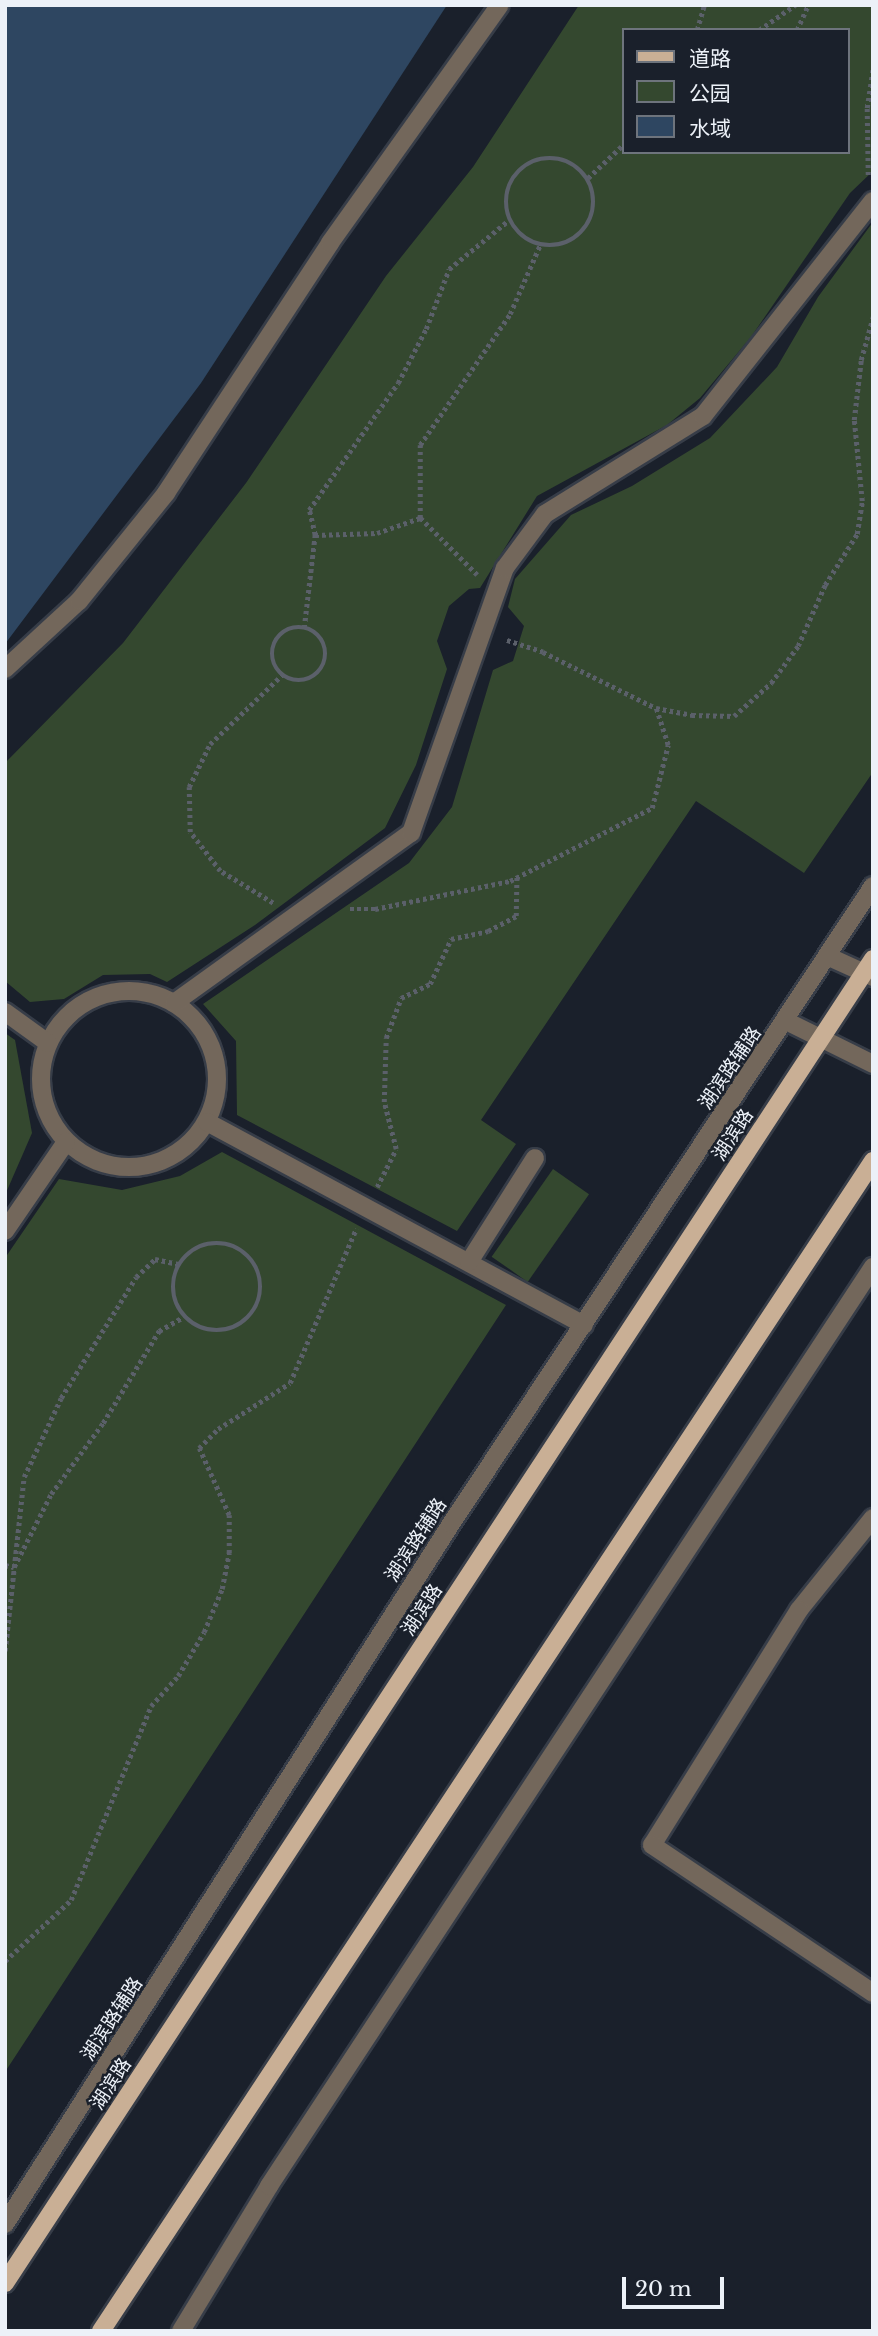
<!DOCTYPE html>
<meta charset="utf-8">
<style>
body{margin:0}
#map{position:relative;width:878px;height:2336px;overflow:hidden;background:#1a202b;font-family:"Libre Baskerville","Noto Sans SC",serif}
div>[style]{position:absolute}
.green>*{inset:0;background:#34482f;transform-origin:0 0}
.water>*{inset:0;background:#2e4661}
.path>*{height:4.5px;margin-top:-2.25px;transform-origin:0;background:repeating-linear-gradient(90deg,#5b606a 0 3.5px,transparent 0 7px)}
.path>.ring{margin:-2.25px;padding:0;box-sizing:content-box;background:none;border:4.5px solid #5b606a;border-radius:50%}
.roads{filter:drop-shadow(2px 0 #373d48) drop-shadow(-2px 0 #373d48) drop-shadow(0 2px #373d48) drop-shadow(0 -2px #373d48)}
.minor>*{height:18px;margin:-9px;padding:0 9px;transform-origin:9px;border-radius:9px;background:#73675b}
.minor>.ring{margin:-9px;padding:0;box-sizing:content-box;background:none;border:18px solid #73675b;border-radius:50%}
.major>*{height:18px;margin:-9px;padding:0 9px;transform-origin:9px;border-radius:9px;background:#c9af95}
span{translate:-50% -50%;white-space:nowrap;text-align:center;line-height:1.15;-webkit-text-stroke:5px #1a202b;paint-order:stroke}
.street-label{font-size:19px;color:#ecf1f8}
.frame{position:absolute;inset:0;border:7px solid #ecf1f8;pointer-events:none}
.legend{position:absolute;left:622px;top:28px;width:228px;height:126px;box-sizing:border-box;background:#1a202b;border:2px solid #6e747d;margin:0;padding:9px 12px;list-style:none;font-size:21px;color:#ecf1f8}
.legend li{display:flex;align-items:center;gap:14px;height:35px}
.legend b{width:35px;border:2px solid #6e747d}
.scale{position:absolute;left:622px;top:2277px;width:102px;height:32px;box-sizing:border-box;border:4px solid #ecf1f8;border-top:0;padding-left:9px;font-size:21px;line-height:24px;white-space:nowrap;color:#ecf1f8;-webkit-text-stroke:5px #1a202b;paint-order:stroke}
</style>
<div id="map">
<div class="green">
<div style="clip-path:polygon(evenodd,579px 5px,873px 5px,873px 171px,850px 193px,751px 337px,700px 398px,667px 425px,537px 496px,480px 588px,469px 589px,449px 606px,437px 641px,447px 669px,416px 765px,385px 828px,255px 925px,167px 982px,150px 974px,103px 975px,64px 999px,30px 1002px,5px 981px,5px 763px,123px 643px,246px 483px,386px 276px,473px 167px,579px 5px,624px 30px,848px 30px,848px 152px,624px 152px,624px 30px)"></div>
<div style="clip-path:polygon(873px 222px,873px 772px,804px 873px,696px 801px,481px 1120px,516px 1144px,457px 1231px,237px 1115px,236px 1041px,203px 1004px,409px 863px,452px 807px,493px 670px,513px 661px,524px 626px,508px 607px,515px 579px,571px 515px,632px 486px,710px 438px,777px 367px,818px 297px)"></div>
<div style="clip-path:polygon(5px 1033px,15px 1040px,32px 1133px,5px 1195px)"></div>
<div style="clip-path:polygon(222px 1152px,506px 1305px,5px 2072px,5px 1258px,59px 1179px,122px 1190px,180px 1176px)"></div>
<div style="left:553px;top:1169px;width:44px;height:107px;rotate:35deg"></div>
</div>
<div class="water">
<div style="clip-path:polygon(5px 5px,447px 5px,201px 383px,5px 644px)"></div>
</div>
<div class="path">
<div style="left:697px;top:30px;width:26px;rotate:-74deg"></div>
<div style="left:759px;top:30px;width:44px;rotate:-34.8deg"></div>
<div style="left:797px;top:30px;width:27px;rotate:-66deg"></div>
<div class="ring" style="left:506px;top:158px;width:83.5px;height:83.5px"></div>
<div style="left:868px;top:175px;width:67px;rotate:-90.9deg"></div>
<div style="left:867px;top:108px;width:40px;rotate:-81.5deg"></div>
<div style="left:588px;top:178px;width:50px;rotate:-43.4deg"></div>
<div style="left:315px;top:535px;width:62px;rotate:-1.8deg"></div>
<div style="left:377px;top:533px;width:46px;rotate:-19.2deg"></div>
<div style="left:477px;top:575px;width:81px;rotate:-135deg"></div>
<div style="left:420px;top:518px;width:73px;rotate:-90deg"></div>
<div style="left:420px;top:445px;width:159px;rotate:-55.5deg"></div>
<div style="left:510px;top:314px;width:75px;rotate:-66.5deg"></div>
<div class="ring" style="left:272px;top:627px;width:49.5px;height:49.5px"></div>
<div style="left:304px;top:628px;width:94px;rotate:-83.3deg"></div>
<div style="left:315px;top:535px;width:26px;rotate:-103deg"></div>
<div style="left:309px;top:510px;width:155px;rotate:-55deg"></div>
<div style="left:398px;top:383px;width:61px;rotate:-62.6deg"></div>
<div style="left:426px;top:329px;width:64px;rotate:-69deg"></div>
<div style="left:449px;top:269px;width:77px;rotate:-39.2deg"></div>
<div style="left:507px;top:640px;width:38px;rotate:18deg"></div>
<div style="left:543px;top:652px;width:126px;rotate:26.4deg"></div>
<div style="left:656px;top:708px;width:37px;rotate:11deg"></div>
<div style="left:692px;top:715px;width:42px;rotate:1.4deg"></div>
<div style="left:734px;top:716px;width:50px;rotate:-41.7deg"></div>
<div style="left:771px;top:683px;width:46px;rotate:-53.9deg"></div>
<div style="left:798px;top:646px;width:67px;rotate:-66.1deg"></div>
<div style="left:825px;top:585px;width:60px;rotate:-57.9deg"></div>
<div style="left:857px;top:534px;width:33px;rotate:-81deg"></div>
<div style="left:862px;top:501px;width:81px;rotate:-95.6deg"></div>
<div style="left:854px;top:420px;width:60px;rotate:-83.3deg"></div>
<div style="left:861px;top:360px;width:45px;rotate:-74.4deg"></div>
<div style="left:273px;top:903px;width:62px;rotate:-148.9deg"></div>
<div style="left:220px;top:871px;width:49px;rotate:-127.6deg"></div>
<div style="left:190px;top:832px;width:45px;rotate:-91.3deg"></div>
<div style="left:189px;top:787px;width:48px;rotate:-64deg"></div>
<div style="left:210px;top:744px;width:100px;rotate:-43.8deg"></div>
<div style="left:350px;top:909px;width:25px"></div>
<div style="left:375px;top:909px;width:138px;rotate:-11.7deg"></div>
<div style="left:510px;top:881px;width:160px;rotate:-27.2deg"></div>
<div style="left:652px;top:808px;width:65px;rotate:-75.7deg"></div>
<div style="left:668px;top:745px;width:39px;rotate:-108deg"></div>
<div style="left:377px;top:1187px;width:42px;rotate:-63.4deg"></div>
<div style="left:396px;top:1149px;width:49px;rotate:-104.3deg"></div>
<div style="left:384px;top:1102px;width:64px;rotate:-88.2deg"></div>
<div style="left:386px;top:1038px;width:43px;rotate:-69.4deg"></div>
<div style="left:401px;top:998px;width:32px;rotate:-26deg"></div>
<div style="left:430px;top:984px;width:50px;rotate:-65deg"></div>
<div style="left:451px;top:939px;width:38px;rotate:-12deg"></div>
<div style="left:488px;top:931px;width:32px;rotate:-28deg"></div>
<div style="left:516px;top:916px;width:39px;rotate:-89deg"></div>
<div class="ring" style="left:173px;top:1243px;width:83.5px;height:83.5px"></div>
<div style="left:5px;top:1565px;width:9px;rotate:13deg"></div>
<div style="left:14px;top:1567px;width:82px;rotate:-63.1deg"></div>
<div style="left:51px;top:1494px;width:88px;rotate:-53.8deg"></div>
<div style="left:103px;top:1423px;width:108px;rotate:-58.7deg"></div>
<div style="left:159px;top:1331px;width:28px;rotate:-30deg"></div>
<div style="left:5px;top:1651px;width:175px;rotate:-83.8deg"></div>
<div style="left:24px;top:1477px;width:87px;rotate:-64.9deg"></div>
<div style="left:61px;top:1398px;width:142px;rotate:-58.2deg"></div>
<div style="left:136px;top:1277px;width:26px;rotate:-43deg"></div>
<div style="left:155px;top:1259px;width:25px;rotate:12deg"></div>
<div style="left:5px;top:1961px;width:90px;rotate:-42.7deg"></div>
<div style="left:71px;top:1900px;width:210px;rotate:-67.6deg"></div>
<div style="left:151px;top:1706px;width:40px;rotate:-48deg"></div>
<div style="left:178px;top:1676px;width:51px;rotate:-59.4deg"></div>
<div style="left:204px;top:1632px;width:47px;rotate:-67.3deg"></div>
<div style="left:222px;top:1589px;width:37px;rotate:-79deg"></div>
<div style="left:229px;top:1553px;width:38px;rotate:-90deg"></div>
<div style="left:229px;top:1515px;width:73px;rotate:-114.1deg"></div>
<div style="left:199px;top:1448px;width:27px;rotate:-45deg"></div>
<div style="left:218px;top:1429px;width:85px;rotate:-32.6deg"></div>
<div style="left:290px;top:1383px;width:168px;rotate:-66.8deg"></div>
</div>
<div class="roads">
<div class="minor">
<div style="left:5px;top:669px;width:100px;rotate:-42.6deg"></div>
<div style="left:79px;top:601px;width:139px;rotate:-51.1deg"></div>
<div style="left:166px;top:493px;width:299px;rotate:-56.7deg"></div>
<div style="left:330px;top:243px;width:292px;rotate:-54.5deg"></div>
<div style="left:827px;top:956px;width:51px;rotate:24.5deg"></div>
<div class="ring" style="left:41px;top:991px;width:158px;height:158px"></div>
<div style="left:174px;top:1003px;width:292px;rotate:-35.7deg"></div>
<div style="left:411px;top:833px;width:281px;rotate:-70.5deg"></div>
<div style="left:505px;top:568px;width:67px;rotate:-53.5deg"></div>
<div style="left:545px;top:514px;width:186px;rotate:-31.8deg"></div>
<div style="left:703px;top:416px;width:274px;rotate:-51.7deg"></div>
<div style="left:5px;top:1012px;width:53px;rotate:35.8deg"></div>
<div style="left:786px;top:1021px;width:97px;rotate:26.3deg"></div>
<div style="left:207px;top:1122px;width:428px;rotate:28.3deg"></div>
<div style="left:5px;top:1231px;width:108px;rotate:-55.6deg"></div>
<div style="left:469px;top:1262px;width:123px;rotate:-57.6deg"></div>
<div style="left:873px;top:1518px;width:118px;rotate:128.8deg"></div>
<div style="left:799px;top:1610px;width:277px;rotate:122deg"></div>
<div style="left:652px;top:1845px;width:266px;rotate:33.8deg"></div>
<div style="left:5px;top:2224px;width:830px;rotate:-57.5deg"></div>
<div style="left:451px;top:1524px;width:765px;rotate:-56.52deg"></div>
<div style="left:181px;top:2331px;width:170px;rotate:-58.7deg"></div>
<div style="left:269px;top:2186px;width:1100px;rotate:-56.69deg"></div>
</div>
<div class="major">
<div style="left:5px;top:2283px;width:1583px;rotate:-56.75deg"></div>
<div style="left:101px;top:2331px;width:1402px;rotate:-56.58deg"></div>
</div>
</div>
<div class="street-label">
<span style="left:730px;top:1068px;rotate:-56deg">湖滨路辅路</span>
<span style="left:733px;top:1135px;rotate:-57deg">湖滨路</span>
<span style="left:416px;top:1540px;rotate:-57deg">湖滨路辅路</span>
<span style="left:422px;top:1610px;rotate:-57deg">湖滨路</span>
<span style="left:112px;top:2019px;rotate:-57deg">湖滨路辅路</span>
<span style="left:111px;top:2084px;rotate:-57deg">湖滨路</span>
</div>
<div class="frame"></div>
<ul class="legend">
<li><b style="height:9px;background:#c9af95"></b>道路</li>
<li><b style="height:19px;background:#34482f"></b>公园</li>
<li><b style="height:19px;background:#2e4661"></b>水域</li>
</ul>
<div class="scale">20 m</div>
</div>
